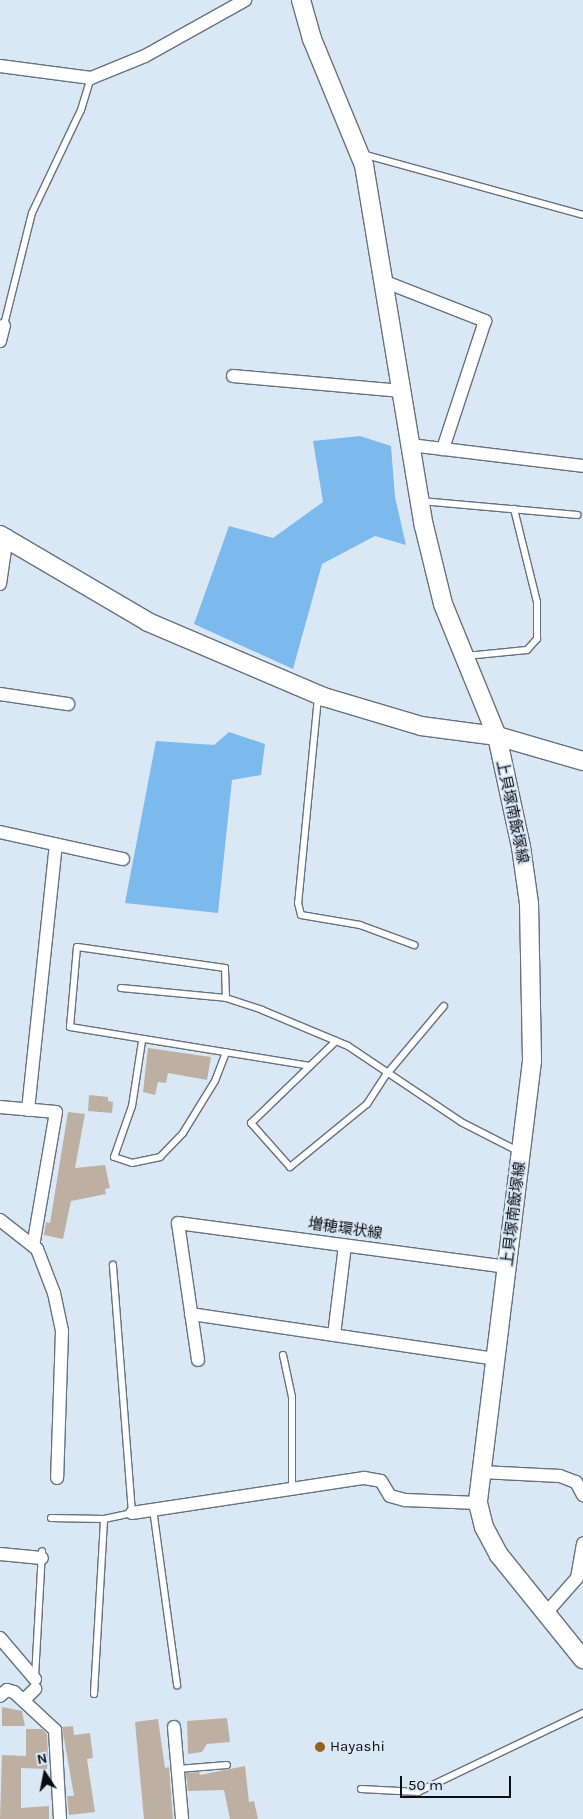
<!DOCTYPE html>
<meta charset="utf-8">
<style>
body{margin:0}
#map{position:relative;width:583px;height:1819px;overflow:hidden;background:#dae8f5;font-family:Karla,"Noto Sans JP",sans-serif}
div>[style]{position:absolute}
.forest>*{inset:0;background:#7cb9ec}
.building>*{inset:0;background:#bdb0a3}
.roads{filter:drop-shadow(1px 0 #65727d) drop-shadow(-1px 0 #65727d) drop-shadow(0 1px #65727d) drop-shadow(0 -1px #65727d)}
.lane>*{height:6px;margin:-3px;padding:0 3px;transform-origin:3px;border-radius:3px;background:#fff}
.street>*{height:12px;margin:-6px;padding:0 6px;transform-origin:6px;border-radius:6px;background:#fff}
.secondary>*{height:18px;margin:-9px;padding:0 9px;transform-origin:9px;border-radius:9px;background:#fff}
.dots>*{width:14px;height:14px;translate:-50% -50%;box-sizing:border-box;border:2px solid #dae8f5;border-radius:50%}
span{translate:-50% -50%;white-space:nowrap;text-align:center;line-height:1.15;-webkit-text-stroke:4px #dae8f5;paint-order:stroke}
.street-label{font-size:15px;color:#0a0e13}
.poi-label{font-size:15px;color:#0a0e13}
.left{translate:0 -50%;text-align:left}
.north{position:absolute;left:20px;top:1749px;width:50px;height:50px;-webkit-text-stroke:4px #dae8f5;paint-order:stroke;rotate:349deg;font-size:14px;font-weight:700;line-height:20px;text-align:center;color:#0a0e13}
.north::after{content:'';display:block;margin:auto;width:18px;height:22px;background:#0a0e13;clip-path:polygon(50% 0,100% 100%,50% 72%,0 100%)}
.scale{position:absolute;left:400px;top:1776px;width:111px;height:22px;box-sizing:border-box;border:2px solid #0a0e13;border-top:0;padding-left:6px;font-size:15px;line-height:18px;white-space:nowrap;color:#0a0e13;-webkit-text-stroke:4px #dae8f5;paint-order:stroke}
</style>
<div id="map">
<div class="forest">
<div style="clip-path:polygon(360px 436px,391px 446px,395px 497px,406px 545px,375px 536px,322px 564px,293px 669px,194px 624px,229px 526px,273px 538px,323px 502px,313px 441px)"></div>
<div style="clip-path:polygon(229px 732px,265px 744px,261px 775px,232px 780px,218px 913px,125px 903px,156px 741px,214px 745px)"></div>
</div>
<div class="building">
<div style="clip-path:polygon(148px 1048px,211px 1057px,207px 1080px,168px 1073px,166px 1083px,158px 1082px,155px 1095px,143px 1092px)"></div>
<div style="clip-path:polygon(89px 1095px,108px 1097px,108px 1101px,113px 1102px,112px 1113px,88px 1111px)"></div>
<div style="clip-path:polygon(68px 1112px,85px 1114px,75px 1168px,105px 1165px,110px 1188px,105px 1189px,106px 1194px,71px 1201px,63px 1239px,44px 1235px,46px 1222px,50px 1223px)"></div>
<div style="clip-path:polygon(2px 1707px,22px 1711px,25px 1726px,2px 1726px)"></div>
<div style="clip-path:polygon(227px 1718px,230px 1742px,207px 1744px,202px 1752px,188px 1754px,187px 1721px)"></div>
<div style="clip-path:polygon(158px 1719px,165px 1768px,169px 1767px,173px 1819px,144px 1819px,135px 1722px)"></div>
<div style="clip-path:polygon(73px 1726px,74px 1735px,90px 1733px,93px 1758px,87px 1759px,95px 1812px,69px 1815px,67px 1796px,74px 1796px,62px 1727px)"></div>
<div style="clip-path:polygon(26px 1729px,42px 1729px,47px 1734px,48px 1757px,47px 1769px,21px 1768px,21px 1808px,49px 1806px,49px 1819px,0 1819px,2px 1755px,26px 1756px)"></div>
<div style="clip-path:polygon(245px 1766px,249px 1802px,254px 1801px,258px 1819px,230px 1819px,224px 1790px,188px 1791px,186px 1773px,199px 1772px,200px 1775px)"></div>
</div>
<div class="roads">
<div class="lane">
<div style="left:362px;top:154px;width:229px;rotate:15.4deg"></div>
<div style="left:4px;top:325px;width:115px;rotate:-76deg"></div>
<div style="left:32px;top:213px;width:114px;rotate:-64.6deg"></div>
<div style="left:81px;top:110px;width:34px;rotate:-73deg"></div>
<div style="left:421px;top:501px;width:157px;rotate:5.1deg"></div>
<div style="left:466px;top:656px;width:61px;rotate:-5.6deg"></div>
<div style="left:527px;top:650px;width:15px;rotate:-48deg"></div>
<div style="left:537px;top:639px;width:37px;rotate:-90deg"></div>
<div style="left:537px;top:602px;width:96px;rotate:-103.9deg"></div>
<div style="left:318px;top:697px;width:207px;rotate:95.5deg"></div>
<div style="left:298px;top:903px;width:12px;rotate:76deg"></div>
<div style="left:301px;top:915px;width:60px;rotate:9.6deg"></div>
<div style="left:360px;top:925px;width:58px;rotate:20.3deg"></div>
<div style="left:121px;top:988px;width:105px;rotate:5.4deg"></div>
<div style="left:226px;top:998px;width:38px;rotate:18deg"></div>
<div style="left:262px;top:1010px;width:93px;rotate:22.7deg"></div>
<div style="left:348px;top:1046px;width:136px;rotate:33.9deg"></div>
<div style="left:461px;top:1122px;width:66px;rotate:27deg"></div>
<div style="left:226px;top:998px;width:30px;rotate:-92deg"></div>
<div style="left:225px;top:968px;width:149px;rotate:-171.9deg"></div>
<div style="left:77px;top:947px;width:80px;rotate:95deg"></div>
<div style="left:70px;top:1027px;width:243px;rotate:9.2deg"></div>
<div style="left:142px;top:1041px;width:66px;rotate:98.7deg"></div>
<div style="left:132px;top:1106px;width:54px;rotate:109.4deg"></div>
<div style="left:114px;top:1157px;width:19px;rotate:18deg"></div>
<div style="left:132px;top:1163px;width:29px;rotate:-12deg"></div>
<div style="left:160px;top:1157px;width:33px;rotate:-46deg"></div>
<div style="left:183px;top:1133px;width:61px;rotate:-58.4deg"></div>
<div style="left:215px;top:1081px;width:31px;rotate:-69deg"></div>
<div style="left:336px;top:1041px;width:118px;rotate:136deg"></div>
<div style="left:251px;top:1123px;width:59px;rotate:48.4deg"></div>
<div style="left:290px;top:1167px;width:99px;rotate:-39.3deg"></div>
<div style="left:367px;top:1104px;width:35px;rotate:-57deg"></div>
<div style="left:386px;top:1075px;width:90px;rotate:-50deg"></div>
<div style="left:283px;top:1355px;width:43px;rotate:77.9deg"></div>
<div style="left:292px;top:1397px;width:92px;rotate:90deg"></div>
<div style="left:153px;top:1509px;width:178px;rotate:82.2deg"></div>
<div style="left:51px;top:1518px;width:53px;rotate:1.1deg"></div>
<div style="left:104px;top:1519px;width:29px;rotate:-12deg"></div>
<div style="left:132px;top:1513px;width:249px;rotate:-94.4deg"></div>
<div style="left:35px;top:1677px;width:126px;rotate:-86.8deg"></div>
<div style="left:94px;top:1694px;width:175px;rotate:-86.7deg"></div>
<div style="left:178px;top:1769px;width:49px;rotate:-4.7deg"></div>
<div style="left:361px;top:1789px;width:57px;rotate:3deg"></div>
<div style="left:418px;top:1792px;width:183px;rotate:-25.6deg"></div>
</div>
<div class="street">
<div style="left:0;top:66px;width:92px;rotate:7.5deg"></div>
<div style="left:91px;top:78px;width:58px;rotate:-22.2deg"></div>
<div style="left:145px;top:56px;width:115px;rotate:-29.2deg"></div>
<div style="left:383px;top:281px;width:110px;rotate:21.4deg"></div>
<div style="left:485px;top:321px;width:135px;rotate:108.2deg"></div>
<div style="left:0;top:341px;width:16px;rotate:-76deg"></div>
<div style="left:233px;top:376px;width:169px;rotate:5.1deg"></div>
<div style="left:410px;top:445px;width:174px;rotate:6.9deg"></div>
<div style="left:0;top:584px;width:49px;rotate:-81.7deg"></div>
<div style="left:0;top:694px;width:69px;rotate:8.4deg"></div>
<div style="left:0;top:832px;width:126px;rotate:12.4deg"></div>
<div style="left:0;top:1107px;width:56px;rotate:5.1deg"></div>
<div style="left:56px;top:1112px;width:136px;rotate:99.7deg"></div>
<div style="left:28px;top:1110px;width:267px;rotate:-84deg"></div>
<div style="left:0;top:1220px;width:47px;rotate:38.1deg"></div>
<div style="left:37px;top:1249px;width:47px;rotate:68.9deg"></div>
<div style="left:54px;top:1293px;width:39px;rotate:78deg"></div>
<div style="left:62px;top:1331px;width:147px;rotate:91.9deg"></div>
<div style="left:191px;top:1314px;width:308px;rotate:8.4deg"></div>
<div style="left:334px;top:1335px;width:90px;rotate:-83deg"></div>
<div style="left:198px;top:1360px;width:138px;rotate:-98.3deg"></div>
<div style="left:178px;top:1223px;width:332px;rotate:7.6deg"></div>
<div style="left:481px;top:1472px;width:79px;rotate:2.9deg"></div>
<div style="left:560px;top:1476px;width:17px;rotate:21deg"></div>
<div style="left:576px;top:1482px;width:15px;rotate:62deg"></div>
<div style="left:132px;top:1513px;width:235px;rotate:-8.6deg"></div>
<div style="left:364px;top:1478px;width:17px;rotate:10deg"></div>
<div style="left:381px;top:1481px;width:17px;rotate:59deg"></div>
<div style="left:390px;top:1496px;width:16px;rotate:15deg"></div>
<div style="left:405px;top:1500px;width:73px;rotate:2.4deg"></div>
<div style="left:0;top:1554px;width:42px;rotate:5.4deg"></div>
<div style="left:547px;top:1612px;width:45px;rotate:-48.6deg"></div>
<div style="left:577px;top:1578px;width:35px;rotate:-80deg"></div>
<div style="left:0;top:1638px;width:54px;rotate:49.5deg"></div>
<div style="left:0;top:1696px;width:9px;rotate:-41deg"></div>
<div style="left:7px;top:1690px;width:7px;rotate:16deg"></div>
<div style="left:14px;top:1692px;width:56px;rotate:42.8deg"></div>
<div style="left:55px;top:1730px;width:89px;rotate:86.8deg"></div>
<div style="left:24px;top:1700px;width:16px;rotate:-45deg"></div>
<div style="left:174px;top:1727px;width:92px;rotate:85deg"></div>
</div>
<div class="secondary">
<div style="left:301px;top:0;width:41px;rotate:74.2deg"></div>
<div style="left:312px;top:39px;width:136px;rotate:67.6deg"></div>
<div style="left:364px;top:165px;width:366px;rotate:80.6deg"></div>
<div style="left:424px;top:526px;width:80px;rotate:76.3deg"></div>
<div style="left:443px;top:604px;width:143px;rotate:67.8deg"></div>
<div style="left:497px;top:736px;width:114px;rotate:77.8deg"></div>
<div style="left:521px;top:847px;width:57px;rotate:81.9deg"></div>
<div style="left:529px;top:903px;width:158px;rotate:88.9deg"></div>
<div style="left:532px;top:1061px;width:445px;rotate:97deg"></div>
<div style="left:478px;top:1503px;width:25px;rotate:76deg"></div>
<div style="left:484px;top:1527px;width:32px;rotate:62deg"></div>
<div style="left:499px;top:1555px;width:134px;rotate:51.1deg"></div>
<div style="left:0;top:535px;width:172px;rotate:30.4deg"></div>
<div style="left:148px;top:622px;width:191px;rotate:23.1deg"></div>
<div style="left:324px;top:697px;width:101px;rotate:16.6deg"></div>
<div style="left:421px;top:726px;width:77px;rotate:7.5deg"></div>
<div style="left:497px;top:736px;width:90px;rotate:16.2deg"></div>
</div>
</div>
<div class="dots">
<div style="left:320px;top:1747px;background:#9a5f1f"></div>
</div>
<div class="street-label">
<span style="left:512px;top:812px;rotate:78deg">上貝塚南飯塚線</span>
<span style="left:514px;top:1214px;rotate:-83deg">上貝塚南飯塚線</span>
<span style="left:345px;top:1229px;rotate:8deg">増穂環状線</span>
</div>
<div class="poi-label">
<span class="left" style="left:330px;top:1747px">Hayashi</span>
</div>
<div class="north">N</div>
<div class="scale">50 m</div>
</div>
